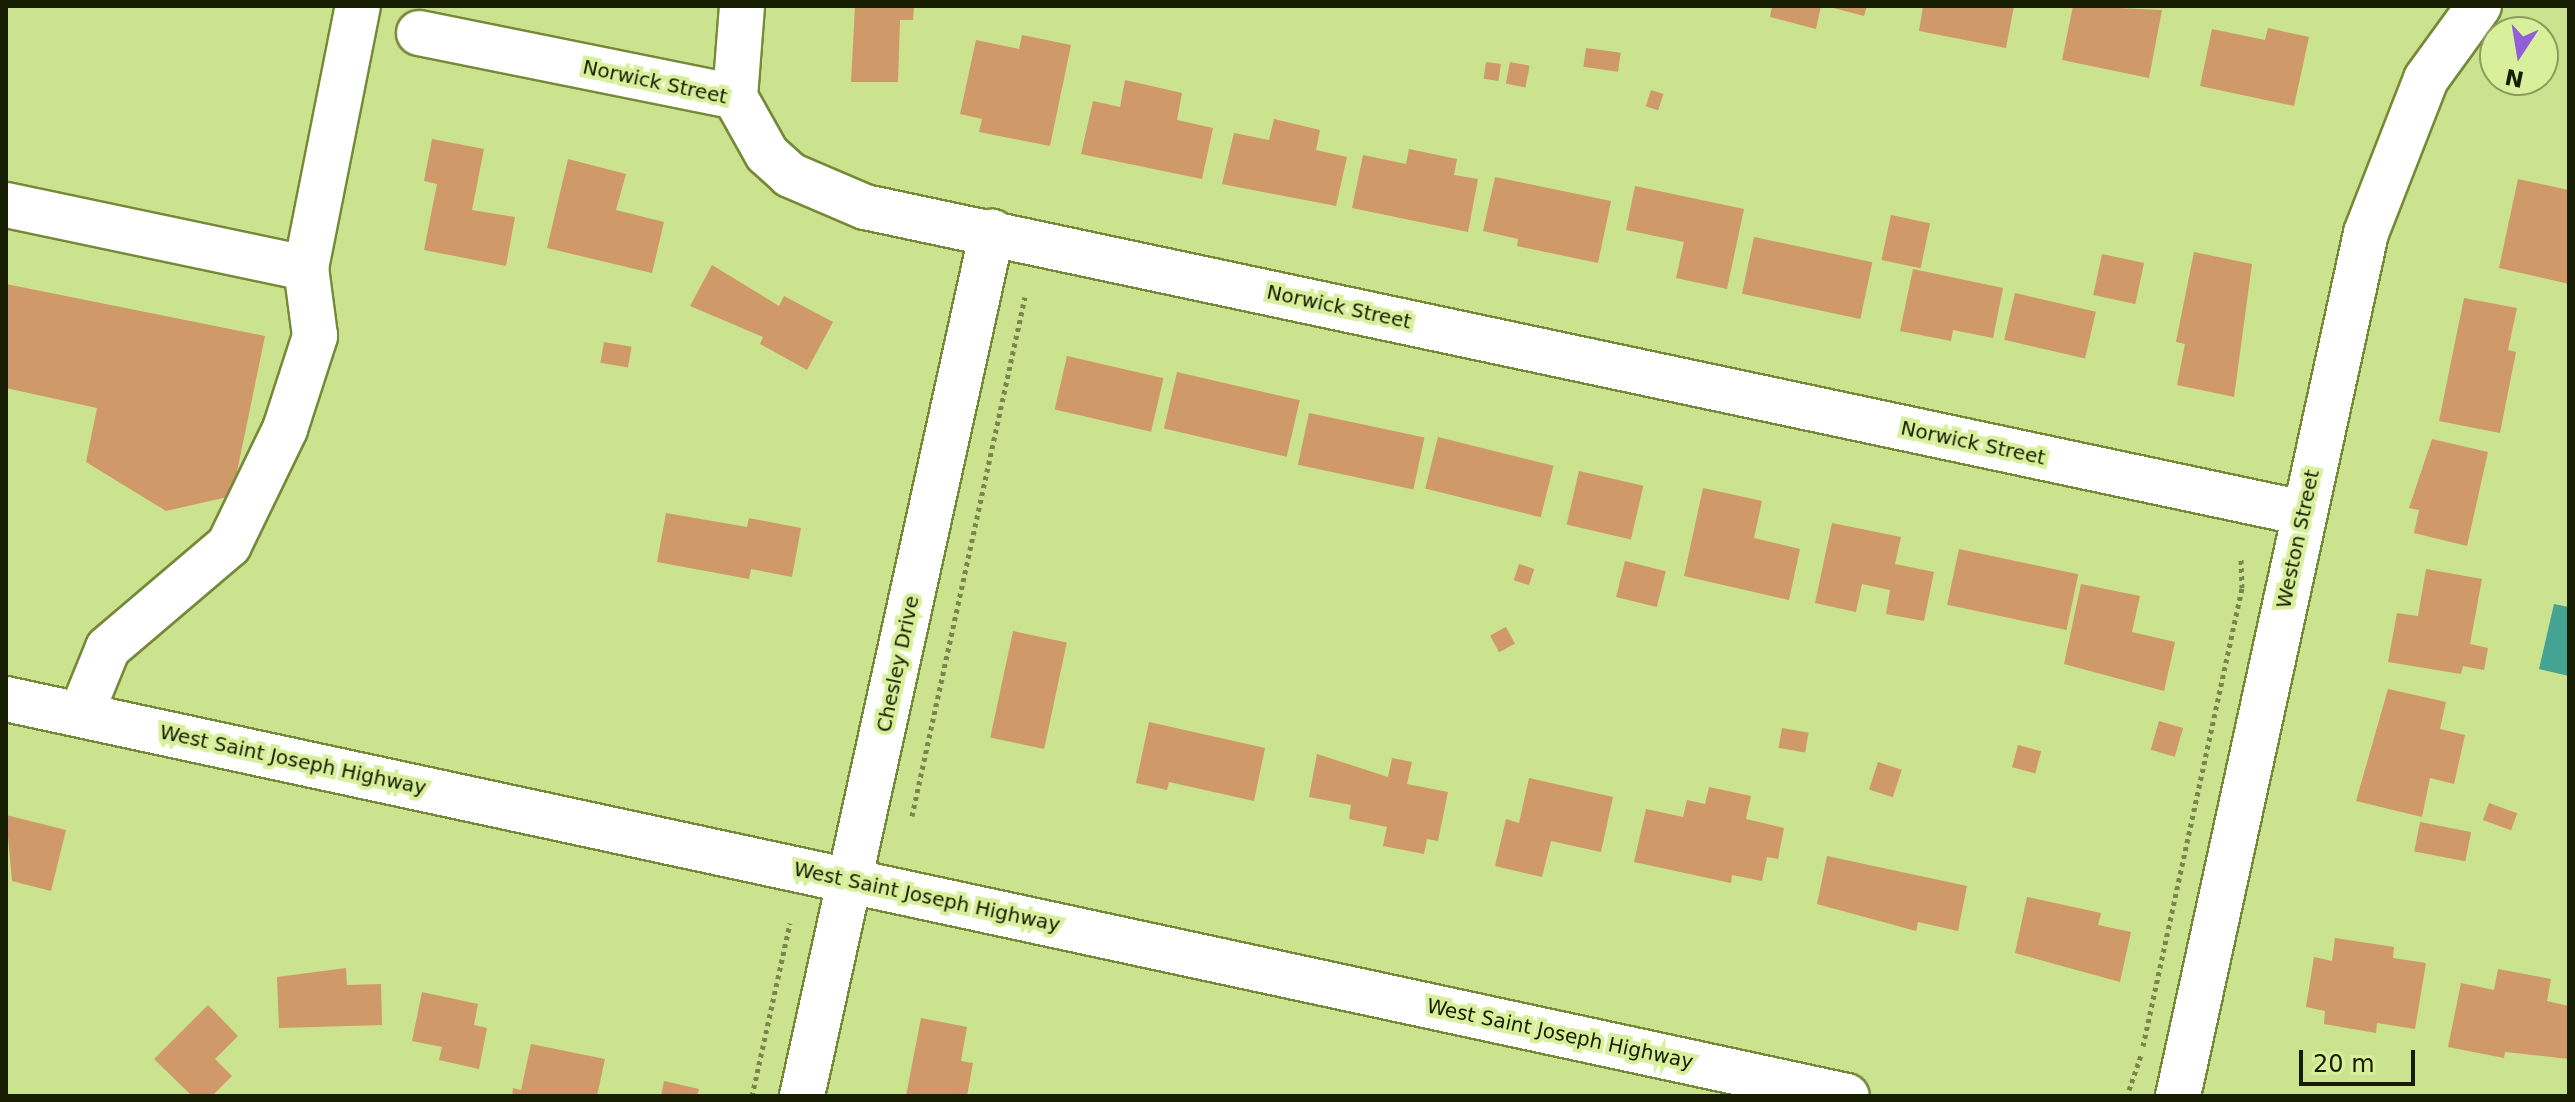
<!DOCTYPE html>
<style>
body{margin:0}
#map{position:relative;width:2575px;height:1102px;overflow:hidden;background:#cbe28f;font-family:"DejaVu Sans",sans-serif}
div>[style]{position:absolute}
.water>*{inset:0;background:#45a394}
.building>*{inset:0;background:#d09969;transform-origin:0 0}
.path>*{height:5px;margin-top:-2.5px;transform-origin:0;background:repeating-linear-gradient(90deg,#78874d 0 4px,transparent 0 8px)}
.roads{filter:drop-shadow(2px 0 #768938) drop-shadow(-2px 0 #768938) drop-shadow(0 2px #768938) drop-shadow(0 -2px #768938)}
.minor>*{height:44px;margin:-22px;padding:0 22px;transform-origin:22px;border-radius:22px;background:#fff}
span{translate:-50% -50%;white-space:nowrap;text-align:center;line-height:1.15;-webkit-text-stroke:8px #d8ef9c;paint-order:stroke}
.street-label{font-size:20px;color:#161d00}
.frame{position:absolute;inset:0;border:8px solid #161d00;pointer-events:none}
.north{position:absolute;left:2479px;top:16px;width:80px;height:80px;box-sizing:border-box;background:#d8ef9c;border:2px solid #8a9b5e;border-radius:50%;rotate:192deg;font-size:22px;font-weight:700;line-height:32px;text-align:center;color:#161d00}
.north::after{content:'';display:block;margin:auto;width:28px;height:36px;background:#935fd8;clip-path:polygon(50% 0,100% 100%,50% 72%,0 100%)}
.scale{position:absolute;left:2299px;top:1050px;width:116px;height:36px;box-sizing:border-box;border:4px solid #161d00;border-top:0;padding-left:10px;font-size:24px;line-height:28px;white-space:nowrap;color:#161d00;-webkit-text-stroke:6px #d8ef9c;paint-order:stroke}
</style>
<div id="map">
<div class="water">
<div style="clip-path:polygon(2554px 604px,2569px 607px,2569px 676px,2539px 669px)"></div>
</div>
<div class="building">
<div style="clip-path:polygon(855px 6px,914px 6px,913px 20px,900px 20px,898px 82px,851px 82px)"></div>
<div style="clip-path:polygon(1772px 6px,1821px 6px,1816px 29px,1770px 17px)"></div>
<div style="clip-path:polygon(1826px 6px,1867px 6px,1864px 16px)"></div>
<div style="clip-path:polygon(1923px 6px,2014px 6px,2006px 48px,1919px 31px)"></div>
<div style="clip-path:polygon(2073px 6px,2162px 10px,2149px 78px,2062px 60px)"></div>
<div style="clip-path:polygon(2268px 28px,2309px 37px,2294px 106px,2200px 86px,2212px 29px,2265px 40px)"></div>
<div style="clip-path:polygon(1022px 35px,1071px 45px,1050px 146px,979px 132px,982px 119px,960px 114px,976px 40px,1019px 49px)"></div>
<div style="left:1586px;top:48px;width:35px;height:19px;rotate:8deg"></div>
<div style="left:1486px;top:62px;width:15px;height:17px;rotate:8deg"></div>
<div style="left:1510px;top:62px;width:20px;height:22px;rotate:11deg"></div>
<div style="clip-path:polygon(1125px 80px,1182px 93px,1177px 120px,1213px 128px,1202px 179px,1081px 154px,1093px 101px,1120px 107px)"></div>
<div style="left:1651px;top:90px;width:13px;height:17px;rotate:18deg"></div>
<div style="clip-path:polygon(1274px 119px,1320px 130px,1316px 150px,1347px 157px,1336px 206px,1222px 184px,1234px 133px,1269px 140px)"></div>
<div style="clip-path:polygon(432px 139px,484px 149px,472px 210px,515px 217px,506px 266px,424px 250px,437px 184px,424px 181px)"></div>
<div style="clip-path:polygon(1409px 149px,1457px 159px,1454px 175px,1478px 179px,1468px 232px,1352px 208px,1363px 155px,1406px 164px)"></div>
<div style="clip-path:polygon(568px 159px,626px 174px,616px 210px,664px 222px,652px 273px,547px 248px)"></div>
<div style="clip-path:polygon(1495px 177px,1611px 201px,1598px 263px,1517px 246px,1518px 239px,1483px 231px)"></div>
<div style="clip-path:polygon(2518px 179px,2569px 190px,2569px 284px,2499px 268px)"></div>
<div style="clip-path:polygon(1635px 186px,1744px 209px,1727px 289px,1676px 278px,1684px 242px,1626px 230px)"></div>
<div style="left:1891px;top:215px;width:40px;height:46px;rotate:12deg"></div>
<div style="left:1754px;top:237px;width:121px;height:58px;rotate:12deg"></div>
<div style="clip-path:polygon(2194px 252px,2252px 264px,2234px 397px,2177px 385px,2185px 344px,2176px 342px)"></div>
<div style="left:2102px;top:254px;width:43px;height:42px;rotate:12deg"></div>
<div style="clip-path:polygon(712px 265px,779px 306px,784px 296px,833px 322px,807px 370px,760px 344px,763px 337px,690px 306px)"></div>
<div style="clip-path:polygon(1913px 269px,2003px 288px,1993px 338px,1953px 330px,1951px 341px,1900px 331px)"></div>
<div style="clip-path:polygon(6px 284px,265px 336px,232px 496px,166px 511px,86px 462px,97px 408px,6px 388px)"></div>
<div style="left:2015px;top:293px;width:83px;height:48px;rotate:13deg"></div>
<div style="clip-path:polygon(2464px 298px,2517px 308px,2508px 350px,2516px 352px,2500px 433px,2439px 421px)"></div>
<div style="left:604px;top:342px;width:28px;height:21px;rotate:10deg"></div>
<div style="left:1067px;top:356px;width:99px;height:55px;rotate:13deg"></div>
<div style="left:1177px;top:372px;width:126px;height:58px;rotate:13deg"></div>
<div style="left:1309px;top:413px;width:118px;height:53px;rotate:12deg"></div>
<div style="left:1438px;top:437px;width:119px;height:53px;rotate:14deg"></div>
<div style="clip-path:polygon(2432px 439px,2488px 452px,2467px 546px,2414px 533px,2419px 510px,2409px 508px)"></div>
<div style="left:1579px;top:471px;width:66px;height:55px;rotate:13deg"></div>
<div style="clip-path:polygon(1703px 488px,1762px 501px,1754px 538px,1800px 549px,1789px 600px,1684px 576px)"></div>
<div style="clip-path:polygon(666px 513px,747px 527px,749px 518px,801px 528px,792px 577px,751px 569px,749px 579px,657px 562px)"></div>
<div style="clip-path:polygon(1832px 523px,1901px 537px,1895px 564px,1934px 572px,1924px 621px,1886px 614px,1890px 590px,1862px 584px,1856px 612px,1815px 603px)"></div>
<div style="left:1959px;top:549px;width:122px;height:57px;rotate:12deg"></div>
<div style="left:1625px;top:561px;width:42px;height:37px;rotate:14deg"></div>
<div style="left:1519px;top:564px;width:16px;height:17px;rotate:18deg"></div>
<div style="clip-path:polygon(2426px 569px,2482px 579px,2470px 644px,2488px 648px,2484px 670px,2463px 666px,2461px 674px,2388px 662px,2397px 613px,2418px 616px)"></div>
<div style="clip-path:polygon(2081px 584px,2140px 596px,2132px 632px,2175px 642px,2164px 691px,2064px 664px)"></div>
<div style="left:1506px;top:627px;width:19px;height:18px;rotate:62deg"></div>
<div style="left:1013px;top:631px;width:55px;height:109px;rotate:12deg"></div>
<div style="clip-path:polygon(2388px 689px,2446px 702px,2440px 729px,2465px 735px,2454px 784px,2430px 778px,2422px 817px,2356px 801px)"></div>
<div style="left:2159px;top:721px;width:25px;height:30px;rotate:16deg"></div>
<div style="clip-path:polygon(1149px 722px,1265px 748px,1254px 801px,1169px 782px,1167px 790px,1136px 783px)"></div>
<div style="left:1782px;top:728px;width:27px;height:20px;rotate:10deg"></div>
<div style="left:2018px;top:745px;width:24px;height:23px;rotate:15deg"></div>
<div style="clip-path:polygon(1317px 754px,1388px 777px,1392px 758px,1412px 762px,1407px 784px,1448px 792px,1438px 841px,1427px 839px,1424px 854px,1383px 846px,1387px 827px,1349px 819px,1351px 805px,1309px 797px)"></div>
<div style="left:1878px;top:762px;width:25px;height:29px;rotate:18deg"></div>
<div style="clip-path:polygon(1529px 778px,1613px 797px,1601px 852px,1551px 841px,1542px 877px,1495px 866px,1506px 819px,1519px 823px)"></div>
<div style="clip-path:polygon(1709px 787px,1751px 796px,1746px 819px,1784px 828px,1778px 859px,1767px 857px,1762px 881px,1732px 875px,1731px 883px,1634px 862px,1646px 809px,1683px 817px,1687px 800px,1705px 804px)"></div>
<div style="left:2489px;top:803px;width:30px;height:18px;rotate:20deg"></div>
<div style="clip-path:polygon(6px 815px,66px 830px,51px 891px,12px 881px)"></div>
<div style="left:2420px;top:822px;width:52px;height:30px;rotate:11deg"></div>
<div style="clip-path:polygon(1827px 856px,1967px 886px,1958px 931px,1918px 922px,1916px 931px,1817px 904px)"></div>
<div style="clip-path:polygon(2027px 897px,2101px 913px,2098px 925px,2131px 932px,2120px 982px,2015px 953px)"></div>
<div style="clip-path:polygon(2335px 938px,2394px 947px,2393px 958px,2426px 963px,2415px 1029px,2377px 1023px,2376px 1033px,2324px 1024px,2325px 1011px,2306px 1007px,2314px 957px,2332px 961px)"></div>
<div style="clip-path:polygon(346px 968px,347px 985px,381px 984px,382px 1025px,279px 1028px,277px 977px)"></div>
<div style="clip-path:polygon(2498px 969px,2551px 979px,2547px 1001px,2569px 1006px,2569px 1059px,2505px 1052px,2504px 1058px,2448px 1047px,2461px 983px,2494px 990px)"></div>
<div style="clip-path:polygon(422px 992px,478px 1004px,474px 1025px,487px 1028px,479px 1069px,439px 1060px,442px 1047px,412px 1041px)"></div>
<div style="clip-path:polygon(208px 1005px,238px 1036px,215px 1059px,232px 1076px,212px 1096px,192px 1096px,154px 1059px)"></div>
<div style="clip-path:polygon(921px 1018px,967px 1027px,961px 1061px,973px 1063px,967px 1096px,906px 1096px)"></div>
<div style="clip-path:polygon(531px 1044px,605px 1059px,597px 1096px,512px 1096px,513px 1088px,521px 1090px)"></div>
<div style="clip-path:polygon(664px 1081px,699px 1089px,697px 1096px,661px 1096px)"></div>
</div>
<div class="path">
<div style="left:912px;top:816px;width:531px;rotate:-77.72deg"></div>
<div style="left:2143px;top:1046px;width:469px;rotate:-77.8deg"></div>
<div style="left:2242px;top:588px;width:30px;rotate:-92deg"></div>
<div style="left:2129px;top:1090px;width:37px;rotate:-71deg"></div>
<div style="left:752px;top:1096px;width:177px;rotate:-77.6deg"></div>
</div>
<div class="roads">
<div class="minor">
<div style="left:419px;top:33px;width:322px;rotate:11.4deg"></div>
<div style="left:735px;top:97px;width:65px;rotate:60.7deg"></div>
<div style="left:767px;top:154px;width:31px;rotate:42deg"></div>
<div style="left:790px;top:175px;width:82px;rotate:23.1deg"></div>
<div style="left:865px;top:207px;width:1470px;rotate:12.01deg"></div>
<div style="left:735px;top:97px;width:91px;rotate:-85.6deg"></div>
<div style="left:6px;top:205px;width:307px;rotate:11.9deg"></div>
<div style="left:306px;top:268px;width:267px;rotate:-78.8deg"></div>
<div style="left:6px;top:699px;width:1883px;rotate:12.17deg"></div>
<div style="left:81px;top:714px;width:71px;rotate:-67.8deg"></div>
<div style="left:108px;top:648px;width:159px;rotate:-40.4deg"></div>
<div style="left:229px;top:545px;width:129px;rotate:-64.2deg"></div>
<div style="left:285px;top:429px;width:98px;rotate:-72.1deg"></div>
<div style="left:315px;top:336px;width:69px;rotate:-97.5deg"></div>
<div style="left:802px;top:1096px;width:885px;rotate:-77.6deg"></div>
<div style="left:2178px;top:1096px;width:883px;rotate:-77.71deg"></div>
<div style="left:2366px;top:233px;width:165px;rotate:-68.7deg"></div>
<div style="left:2426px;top:79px;width:90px;rotate:-54deg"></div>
</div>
</div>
<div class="street-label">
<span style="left:655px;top:82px;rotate:12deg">Norwick Street</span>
<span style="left:1339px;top:307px;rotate:12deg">Norwick Street</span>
<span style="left:1973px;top:443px;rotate:12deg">Norwick Street</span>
<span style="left:2298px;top:539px;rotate:-78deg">Weston Street</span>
<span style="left:898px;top:664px;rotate:-78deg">Chesley Drive</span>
<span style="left:293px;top:760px;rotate:12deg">West Saint Joseph Highway</span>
<span style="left:927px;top:897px;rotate:12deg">West Saint Joseph Highway</span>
<span style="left:1560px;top:1034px;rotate:12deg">West Saint Joseph Highway</span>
</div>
<div class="frame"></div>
<div class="north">N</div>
<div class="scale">20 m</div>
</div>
